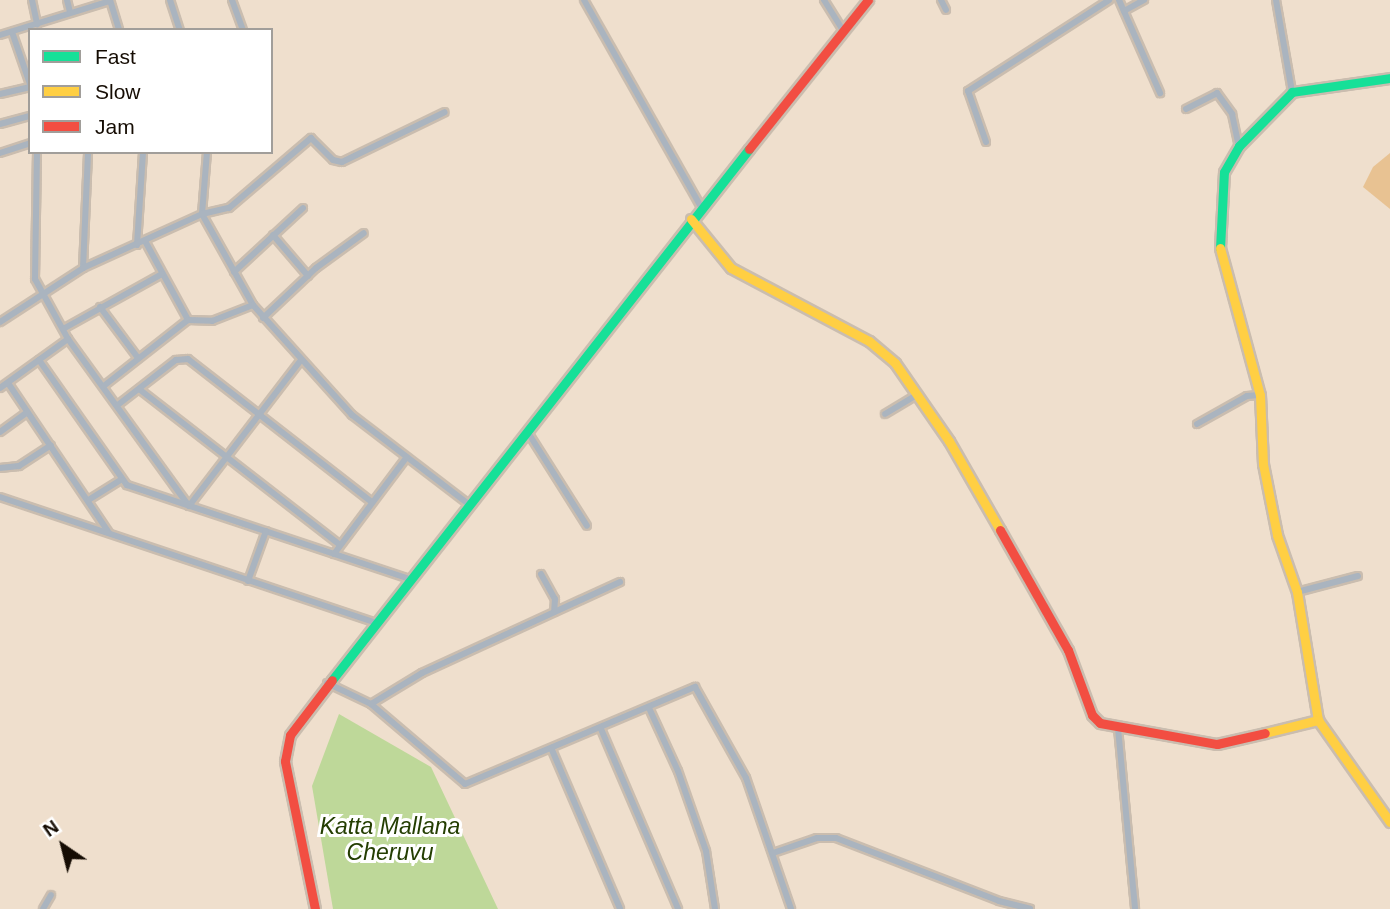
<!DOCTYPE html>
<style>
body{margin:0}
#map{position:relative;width:1390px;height:909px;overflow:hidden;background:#efdfcd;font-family:Arial,sans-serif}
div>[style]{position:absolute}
.green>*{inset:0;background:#e8c292}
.water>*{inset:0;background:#bed899}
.roads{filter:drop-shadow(2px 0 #cabdaf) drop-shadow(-2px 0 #cabdaf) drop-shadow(0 2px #cabdaf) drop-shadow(0 -2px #cabdaf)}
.street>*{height:6px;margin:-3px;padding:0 3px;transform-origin:3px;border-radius:3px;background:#aab4bf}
.fast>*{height:9px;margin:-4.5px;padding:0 4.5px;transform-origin:4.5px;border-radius:4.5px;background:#16e098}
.slow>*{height:9px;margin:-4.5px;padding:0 4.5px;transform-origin:4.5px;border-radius:4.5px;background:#ffcf43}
.jam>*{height:9px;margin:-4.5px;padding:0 4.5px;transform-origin:4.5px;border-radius:4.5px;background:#f24e42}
span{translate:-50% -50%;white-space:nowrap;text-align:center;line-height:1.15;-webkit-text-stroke:6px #fff;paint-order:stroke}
.water-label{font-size:23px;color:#243e02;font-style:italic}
.legend{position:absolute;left:28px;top:28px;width:245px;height:126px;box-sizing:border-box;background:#fff;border:2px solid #a19e9a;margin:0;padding:9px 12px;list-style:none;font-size:21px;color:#150c03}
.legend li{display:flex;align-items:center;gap:14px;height:35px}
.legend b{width:35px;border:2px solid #a19e9a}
.north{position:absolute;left:28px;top:811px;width:70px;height:70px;-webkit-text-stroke:5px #fff;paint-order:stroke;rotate:325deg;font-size:19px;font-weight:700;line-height:28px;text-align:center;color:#150c03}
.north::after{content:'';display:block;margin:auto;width:24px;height:32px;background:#150c03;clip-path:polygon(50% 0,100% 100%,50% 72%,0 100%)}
</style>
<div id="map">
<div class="green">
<div style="clip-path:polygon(1390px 153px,1390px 209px,1363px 187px,1373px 167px)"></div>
</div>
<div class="water">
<div style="clip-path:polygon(339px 714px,431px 767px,498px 909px,333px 909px,312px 786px)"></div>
</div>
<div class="roads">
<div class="street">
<div style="left:32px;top:0;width:25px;rotate:78deg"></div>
<div style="left:67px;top:0;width:12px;rotate:76deg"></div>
<div style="left:110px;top:0;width:31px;rotate:73deg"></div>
<div style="left:170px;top:0;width:32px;rotate:72deg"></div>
<div style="left:232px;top:0;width:32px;rotate:70deg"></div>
<div style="left:584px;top:0;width:238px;rotate:60.5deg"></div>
<div style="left:824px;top:0;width:36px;rotate:58deg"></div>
<div style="left:941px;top:0;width:11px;rotate:63deg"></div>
<div style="left:1119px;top:0;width:102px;rotate:66.2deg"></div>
<div style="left:1276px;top:0;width:93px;rotate:80.1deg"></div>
<div style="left:1124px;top:11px;width:23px;rotate:-29deg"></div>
<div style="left:12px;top:32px;width:55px;rotate:70.9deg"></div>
<div style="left:0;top:35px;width:115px;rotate:-17.2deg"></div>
<div style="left:0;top:94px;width:31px;rotate:-13deg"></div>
<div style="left:1186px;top:109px;width:35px;rotate:-27deg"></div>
<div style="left:1217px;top:93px;width:26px;rotate:54deg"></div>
<div style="left:1232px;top:114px;width:33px;rotate:78deg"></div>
<div style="left:0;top:124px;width:31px;rotate:-15deg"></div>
<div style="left:986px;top:142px;width:54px;rotate:-109.4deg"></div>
<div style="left:968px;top:91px;width:168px;rotate:-32.8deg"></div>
<div style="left:37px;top:152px;width:127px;rotate:90.9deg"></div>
<div style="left:35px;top:279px;width:68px;rotate:61.2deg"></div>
<div style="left:68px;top:339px;width:206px;rotate:54.1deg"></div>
<div style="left:189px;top:506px;width:184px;rotate:-52.5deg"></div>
<div style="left:207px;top:152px;width:62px;rotate:94.6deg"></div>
<div style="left:202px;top:214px;width:104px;rotate:60.7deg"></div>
<div style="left:253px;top:305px;width:148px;rotate:48deg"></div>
<div style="left:352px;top:415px;width:145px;rotate:37.4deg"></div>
<div style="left:0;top:153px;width:32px;rotate:-18deg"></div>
<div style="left:273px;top:235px;width:54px;rotate:49.5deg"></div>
<div style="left:145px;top:241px;width:90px;rotate:61.4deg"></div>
<div style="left:137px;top:245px;width:93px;rotate:-86.3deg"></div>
<div style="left:83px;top:268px;width:116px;rotate:-87.5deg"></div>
<div style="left:234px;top:272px;width:94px;rotate:-42.8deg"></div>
<div style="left:100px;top:307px;width:64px;rotate:53.3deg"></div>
<div style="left:263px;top:318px;width:73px;rotate:-43.3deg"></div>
<div style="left:316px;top:268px;width:59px;rotate:-36.1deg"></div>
<div style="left:0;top:322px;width:99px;rotate:-33deg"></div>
<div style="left:83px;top:268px;width:131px;rotate:-24.4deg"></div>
<div style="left:202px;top:214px;width:28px;rotate:-13deg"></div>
<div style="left:229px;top:208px;width:108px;rotate:-40.5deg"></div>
<div style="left:311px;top:138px;width:31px;rotate:45deg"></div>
<div style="left:333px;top:160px;width:9px;rotate:13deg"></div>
<div style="left:342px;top:162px;width:114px;rotate:-25.9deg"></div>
<div style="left:63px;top:329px;width:113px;rotate:-29.1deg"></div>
<div style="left:39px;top:360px;width:153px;rotate:54.9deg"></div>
<div style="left:127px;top:485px;width:298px;rotate:18.4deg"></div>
<div style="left:8px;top:383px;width:181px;rotate:56deg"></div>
<div style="left:105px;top:385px;width:105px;rotate:-38.1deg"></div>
<div style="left:188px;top:320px;width:24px;rotate:2deg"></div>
<div style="left:212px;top:321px;width:44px;rotate:-21.3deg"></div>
<div style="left:0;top:388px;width:84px;rotate:-35.8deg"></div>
<div style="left:139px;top:389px;width:253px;rotate:37.8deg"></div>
<div style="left:119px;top:404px;width:72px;rotate:-37.7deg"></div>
<div style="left:176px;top:360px;width:12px;rotate:-5deg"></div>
<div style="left:188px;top:359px;width:233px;rotate:37.9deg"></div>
<div style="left:885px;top:414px;width:37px;rotate:-31deg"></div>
<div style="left:1197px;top:424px;width:57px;rotate:-29.2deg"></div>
<div style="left:1247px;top:396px;width:13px;rotate:-4deg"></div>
<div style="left:527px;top:431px;width:112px;rotate:57.7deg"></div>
<div style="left:0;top:432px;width:34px;rotate:-36deg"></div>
<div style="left:0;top:468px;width:19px;rotate:-6deg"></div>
<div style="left:19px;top:466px;width:38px;rotate:-33deg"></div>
<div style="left:0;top:497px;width:397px;rotate:18.5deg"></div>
<div style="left:90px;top:499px;width:36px;rotate:-32deg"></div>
<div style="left:334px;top:554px;width:120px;rotate:-53.1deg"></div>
<div style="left:541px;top:574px;width:29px;rotate:61deg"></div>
<div style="left:555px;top:599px;width:13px;rotate:94deg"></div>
<div style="left:248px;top:581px;width:53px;rotate:-70.2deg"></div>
<div style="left:1297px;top:592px;width:63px;rotate:-14.7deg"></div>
<div style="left:327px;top:683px;width:49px;rotate:25.5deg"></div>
<div style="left:371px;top:704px;width:123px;rotate:40.4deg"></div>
<div style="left:465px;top:784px;width:250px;rotate:-22.9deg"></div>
<div style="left:695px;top:687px;width:104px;rotate:60.7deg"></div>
<div style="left:746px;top:778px;width:139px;rotate:71deg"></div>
<div style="left:371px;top:704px;width:60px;rotate:-31.3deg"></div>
<div style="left:422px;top:673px;width:218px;rotate:-24.7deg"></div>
<div style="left:649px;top:708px;width:69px;rotate:65.3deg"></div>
<div style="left:678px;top:771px;width:85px;rotate:70.7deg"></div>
<div style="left:706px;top:851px;width:59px;rotate:81.2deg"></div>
<div style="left:1118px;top:728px;width:182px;rotate:84.6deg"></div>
<div style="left:601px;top:729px;width:196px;rotate:66.8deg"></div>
<div style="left:552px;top:750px;width:173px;rotate:66.8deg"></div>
<div style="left:773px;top:853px;width:46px;rotate:-18.8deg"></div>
<div style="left:817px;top:838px;width:19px"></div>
<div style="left:836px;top:838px;width:175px;rotate:21.1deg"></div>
<div style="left:999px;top:901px;width:32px;rotate:14deg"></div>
<div style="left:43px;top:909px;width:16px;rotate:-60deg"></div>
</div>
<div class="fast">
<div style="left:1220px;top:248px;width:76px;rotate:-87deg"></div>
<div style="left:1224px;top:172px;width:30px;rotate:-60deg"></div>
<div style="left:1239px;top:146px;width:76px;rotate:-45.5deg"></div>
<div style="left:1292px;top:92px;width:99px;rotate:-8.1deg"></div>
<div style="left:332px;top:680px;width:675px;rotate:-51.86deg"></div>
</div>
<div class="slow">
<div style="left:691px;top:219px;width:63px;rotate:50.8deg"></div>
<div style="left:731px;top:268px;width:156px;rotate:27.9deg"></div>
<div style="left:869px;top:341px;width:34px;rotate:40deg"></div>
<div style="left:895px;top:363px;width:95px;rotate:55.3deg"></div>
<div style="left:949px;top:441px;width:103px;rotate:60.2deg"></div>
<div style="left:1220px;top:248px;width:152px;rotate:74.8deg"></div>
<div style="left:1260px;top:395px;width:69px;rotate:87.5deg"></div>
<div style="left:1263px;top:464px;width:72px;rotate:78.8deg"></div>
<div style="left:1277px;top:535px;width:60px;rotate:70.7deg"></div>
<div style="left:1297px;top:592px;width:130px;rotate:80.7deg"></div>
<div style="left:1265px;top:733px;width:55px;rotate:-13.8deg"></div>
<div style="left:1318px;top:720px;width:125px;rotate:54.8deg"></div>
</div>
<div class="jam">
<div style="left:749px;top:149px;width:191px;rotate:-51.4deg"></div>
<div style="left:1000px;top:530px;width:138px;rotate:60.5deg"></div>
<div style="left:1068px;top:650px;width:69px;rotate:69.7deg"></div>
<div style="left:1092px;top:715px;width:11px;rotate:45deg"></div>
<div style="left:1100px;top:723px;width:119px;rotate:10.2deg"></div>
<div style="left:1217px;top:744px;width:49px;rotate:-12.9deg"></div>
<div style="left:315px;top:909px;width:151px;rotate:-101.5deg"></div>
<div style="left:285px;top:761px;width:26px;rotate:-79deg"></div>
<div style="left:290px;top:735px;width:69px;rotate:-52.6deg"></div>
</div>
</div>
<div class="water-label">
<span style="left:390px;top:839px">Katta Mallana<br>Cheruvu</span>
</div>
<ul class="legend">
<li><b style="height:9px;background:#16e098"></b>Fast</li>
<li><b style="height:9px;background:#ffcf43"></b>Slow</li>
<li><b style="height:9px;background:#f24e42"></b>Jam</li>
</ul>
<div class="north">N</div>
</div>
